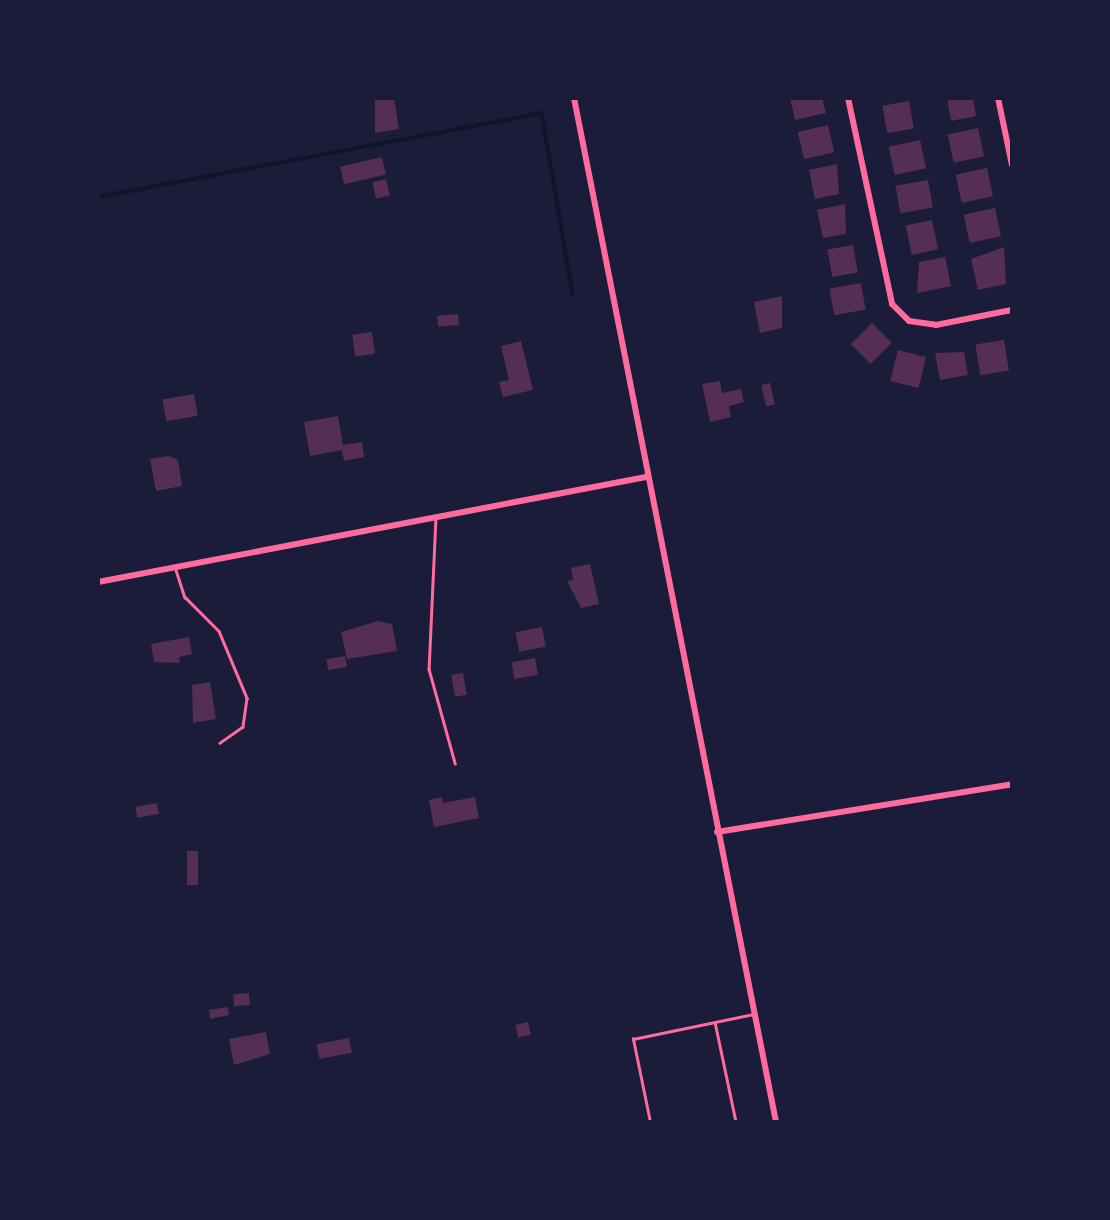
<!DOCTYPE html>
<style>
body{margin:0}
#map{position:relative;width:1110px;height:1220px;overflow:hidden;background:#1b1b3a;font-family:Raleway,sans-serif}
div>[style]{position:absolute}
.stream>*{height:3.5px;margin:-1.75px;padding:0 1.75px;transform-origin:1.75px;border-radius:1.75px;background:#12122b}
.building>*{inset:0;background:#542f53;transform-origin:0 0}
.service>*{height:2.5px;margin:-1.25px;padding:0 1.25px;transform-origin:1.25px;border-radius:1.25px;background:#ff6b9d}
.minor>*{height:6px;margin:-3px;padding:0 3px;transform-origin:3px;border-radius:3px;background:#ff6b9d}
span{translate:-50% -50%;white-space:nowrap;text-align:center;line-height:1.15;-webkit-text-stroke:5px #1b1b3a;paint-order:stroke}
.frame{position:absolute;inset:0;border:100px solid #1b1b3a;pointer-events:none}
</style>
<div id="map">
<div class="stream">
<div style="left:98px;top:197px;width:452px;rotate:-10.7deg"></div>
<div style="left:542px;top:113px;width:185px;rotate:80.3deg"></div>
</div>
<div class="building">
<div style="clip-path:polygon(375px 98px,394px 98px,399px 129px,375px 133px)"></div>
<div style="clip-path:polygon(790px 98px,822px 98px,826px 113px,795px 120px)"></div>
<div style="clip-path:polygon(947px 98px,973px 98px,976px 116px,951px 121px)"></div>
<div style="left:909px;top:101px;width:28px;height:27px;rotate:80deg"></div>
<div style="left:828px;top:125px;width:28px;height:31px;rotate:77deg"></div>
<div style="left:978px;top:128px;width:29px;height:31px;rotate:78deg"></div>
<div style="left:920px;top:140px;width:29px;height:32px;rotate:78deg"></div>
<div style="left:382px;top:157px;width:18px;height:43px;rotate:77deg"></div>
<div style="clip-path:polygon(837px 164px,839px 194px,815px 199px,809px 170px)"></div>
<div style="left:987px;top:168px;width:29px;height:32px;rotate:78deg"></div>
<div style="left:386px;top:179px;width:17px;height:14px;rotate:77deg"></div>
<div style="left:928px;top:180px;width:28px;height:33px;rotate:80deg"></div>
<div style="clip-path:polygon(845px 204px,846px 234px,823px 238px,817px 210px)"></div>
<div style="left:995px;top:208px;width:29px;height:32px;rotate:78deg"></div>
<div style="left:932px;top:220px;width:30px;height:27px;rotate:78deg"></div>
<div style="left:853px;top:245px;width:28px;height:26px;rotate:80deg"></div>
<div style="clip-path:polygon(1004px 247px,1006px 284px,978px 290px,971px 259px)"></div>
<div style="clip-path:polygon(945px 257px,951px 286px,917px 293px,919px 262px)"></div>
<div style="left:861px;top:283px;width:27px;height:32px;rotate:80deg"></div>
<div style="clip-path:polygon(782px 296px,782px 328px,760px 333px,754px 302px)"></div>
<div style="left:458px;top:314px;width:11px;height:21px;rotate:85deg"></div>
<div style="left:872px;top:323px;width:28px;height:30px;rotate:45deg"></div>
<div style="left:372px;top:332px;width:22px;height:20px;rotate:82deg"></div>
<div style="left:1004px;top:340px;width:31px;height:29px;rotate:81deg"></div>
<div style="clip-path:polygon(521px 341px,533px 390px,503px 397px,499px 382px,509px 380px,501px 346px)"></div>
<div style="left:898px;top:350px;width:29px;height:32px;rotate:14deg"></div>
<div style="clip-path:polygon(964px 352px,968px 375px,940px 380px,935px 353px)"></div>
<div style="clip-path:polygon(720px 381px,722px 393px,741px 389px,744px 402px,729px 406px,731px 417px,710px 422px,702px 384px)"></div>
<div style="left:770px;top:383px;width:22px;height:9px;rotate:77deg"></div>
<div style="left:194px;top:394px;width:22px;height:32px;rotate:80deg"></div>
<div style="clip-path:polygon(338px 416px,343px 445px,362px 442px,364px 457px,344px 461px,342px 450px,310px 456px,304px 422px)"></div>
<div style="clip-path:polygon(168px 456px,178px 460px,182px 486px,156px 491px,150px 459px)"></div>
<div style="clip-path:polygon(590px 564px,599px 604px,581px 608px,567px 581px,573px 580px,571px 568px)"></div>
<div style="clip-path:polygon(378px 621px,392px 624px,397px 651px,347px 659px,341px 632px)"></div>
<div style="left:542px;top:627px;width:20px;height:27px;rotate:79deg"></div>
<div style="clip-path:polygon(189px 637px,192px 654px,179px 657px,180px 663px,154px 662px,151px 644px)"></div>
<div style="left:345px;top:656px;width:11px;height:19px;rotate:80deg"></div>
<div style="left:535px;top:658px;width:17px;height:24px;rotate:80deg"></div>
<div style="left:463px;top:673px;width:22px;height:12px;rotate:80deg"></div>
<div style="clip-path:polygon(210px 682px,216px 719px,193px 723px,192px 685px)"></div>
<div style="clip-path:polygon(442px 797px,443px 803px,475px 797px,479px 818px,434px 827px,429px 800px)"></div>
<div style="left:157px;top:803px;width:11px;height:22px;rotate:80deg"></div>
<div style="left:187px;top:851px;width:11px;height:34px"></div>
<div style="left:249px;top:993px;width:12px;height:16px;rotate:85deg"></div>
<div style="clip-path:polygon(228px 1007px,229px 1015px,210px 1019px,209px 1010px)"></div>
<div style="left:528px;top:1022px;width:13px;height:13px;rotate:77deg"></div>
<div style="clip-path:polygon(266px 1032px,270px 1054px,234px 1065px,229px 1039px)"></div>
<div style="left:349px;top:1038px;width:15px;height:33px;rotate:79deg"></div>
</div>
<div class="service">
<div style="left:436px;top:517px;width:152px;rotate:92.6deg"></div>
<div style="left:429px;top:669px;width:98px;rotate:74.5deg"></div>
<div style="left:175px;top:567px;width:32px;rotate:72deg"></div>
<div style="left:185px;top:597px;width:48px;rotate:45deg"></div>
<div style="left:219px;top:631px;width:73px;rotate:67.3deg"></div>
<div style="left:247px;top:698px;width:29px;rotate:98deg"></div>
<div style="left:243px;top:727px;width:28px;rotate:145deg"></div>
<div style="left:715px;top:1022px;width:102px;rotate:78.1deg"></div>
<div style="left:650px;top:1122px;width:85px;rotate:-101.6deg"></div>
<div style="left:633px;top:1039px;width:124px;rotate:-11.7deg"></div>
</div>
<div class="minor">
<div style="left:574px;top:98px;width:1044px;rotate:78.84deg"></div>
<div style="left:848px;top:98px;width:211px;rotate:77.9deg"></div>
<div style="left:892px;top:304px;width:24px;rotate:45deg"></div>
<div style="left:909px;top:321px;width:27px;rotate:8deg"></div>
<div style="left:936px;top:325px;width:77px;rotate:-11.2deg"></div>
<div style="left:998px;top:98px;width:68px;rotate:78.2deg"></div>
<div style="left:98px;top:582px;width:558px;rotate:-10.85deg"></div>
<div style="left:717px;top:832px;width:299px;rotate:-9.2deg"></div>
</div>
<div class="frame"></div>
</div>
